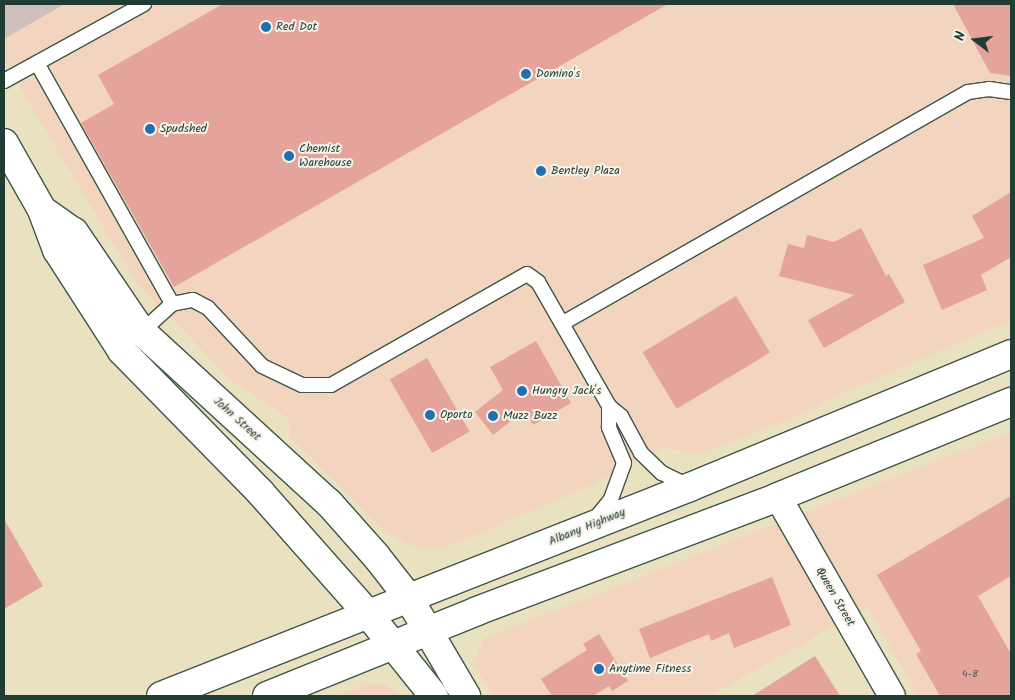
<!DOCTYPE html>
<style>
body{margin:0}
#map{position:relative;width:1015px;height:700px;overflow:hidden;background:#e9e1bf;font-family:Kalam,sans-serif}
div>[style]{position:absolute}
.built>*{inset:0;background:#f3d4bf}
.industrial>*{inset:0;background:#cfc0bb}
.building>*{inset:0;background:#e4a49b;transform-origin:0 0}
.roads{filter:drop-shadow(1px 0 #3d5649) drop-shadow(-1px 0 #3d5649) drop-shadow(0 1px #3d5649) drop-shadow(0 -1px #3d5649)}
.lane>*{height:14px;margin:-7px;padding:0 7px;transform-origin:7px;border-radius:7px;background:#fff}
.street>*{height:26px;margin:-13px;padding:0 13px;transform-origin:13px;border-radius:13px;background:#fff}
.secondary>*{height:28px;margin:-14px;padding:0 14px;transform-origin:14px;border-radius:14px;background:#fff}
.highway>*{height:28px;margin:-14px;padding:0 14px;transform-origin:14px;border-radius:14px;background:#fff}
.dots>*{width:14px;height:14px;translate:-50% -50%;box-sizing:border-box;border:2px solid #f7f3e8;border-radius:50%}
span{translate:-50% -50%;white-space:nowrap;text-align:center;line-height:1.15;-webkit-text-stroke:4px #f7f3e8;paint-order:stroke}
.number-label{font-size:10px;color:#50574e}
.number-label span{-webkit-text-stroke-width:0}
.poi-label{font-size:12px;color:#1f3d34}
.left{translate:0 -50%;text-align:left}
.street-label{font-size:12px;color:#1f3d34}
.frame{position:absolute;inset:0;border:5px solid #1f3d34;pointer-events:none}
.north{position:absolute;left:950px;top:15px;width:50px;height:50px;-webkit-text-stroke:4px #f7f3e8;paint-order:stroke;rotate:285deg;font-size:14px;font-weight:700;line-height:20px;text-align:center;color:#1f3d34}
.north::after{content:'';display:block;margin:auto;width:18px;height:22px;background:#1f3d34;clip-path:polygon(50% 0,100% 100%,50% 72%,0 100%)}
</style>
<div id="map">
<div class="built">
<div style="clip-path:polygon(67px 4px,1011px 4px,1011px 320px,831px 398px,804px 413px,699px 454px,664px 448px,592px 485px,441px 549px,412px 546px,388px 534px,290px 437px,288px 418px,232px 381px,136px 282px,4px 60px,4px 39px)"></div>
<div style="clip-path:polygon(1011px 432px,1011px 696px,918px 696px,868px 607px,709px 696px,493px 696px,474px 664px,483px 639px)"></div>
<div style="clip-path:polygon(367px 684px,386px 684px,401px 696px,337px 696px)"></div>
</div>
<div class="industrial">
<div style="clip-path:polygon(4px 4px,65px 4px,4px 39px)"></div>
</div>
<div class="building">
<div style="clip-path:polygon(223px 4px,668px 4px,174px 287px,81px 123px,114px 104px,98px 75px)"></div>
<div style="clip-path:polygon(953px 4px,1011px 4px,1011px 76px,990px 73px)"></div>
<div style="clip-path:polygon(1011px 192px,1011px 257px,981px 275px,987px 290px,942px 310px,923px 265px,984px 238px,972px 216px)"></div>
<div style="clip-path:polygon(861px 228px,886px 276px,889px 274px,905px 302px,824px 348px,808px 320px,854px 295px,779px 276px,788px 244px,804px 248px,807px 235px,834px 242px)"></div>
<div style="left:736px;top:296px;width:66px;height:109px;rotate:59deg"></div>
<div style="clip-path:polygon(536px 341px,571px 403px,533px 425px,525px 410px,493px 435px,475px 412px,503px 390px,490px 367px)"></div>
<div style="left:427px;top:358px;width:85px;height:43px;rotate:60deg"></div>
<div style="clip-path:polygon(1011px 496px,1011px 576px,978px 596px,1011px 654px,1011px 696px,940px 696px,916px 654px,921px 651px,877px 575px)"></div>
<div style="clip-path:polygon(4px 519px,43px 586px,4px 609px)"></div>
<div style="clip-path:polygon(772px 577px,791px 625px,734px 648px,729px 633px,711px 641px,709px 634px,650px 658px,639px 629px)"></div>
<div style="clip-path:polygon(599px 634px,628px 681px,612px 691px,609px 686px,593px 696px,552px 696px,541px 679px,587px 650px,583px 644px)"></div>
<div style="clip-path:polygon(815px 656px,840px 696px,752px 696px)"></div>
</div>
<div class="roads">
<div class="lane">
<div style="left:37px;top:63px;width:276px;rotate:60.7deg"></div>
<div style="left:4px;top:81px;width:160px;rotate:-28.8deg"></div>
<div style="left:563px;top:323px;width:466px;rotate:-29.7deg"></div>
<div style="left:968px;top:92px;width:21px;rotate:-8deg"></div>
<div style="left:989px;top:89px;width:22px;rotate:8deg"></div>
<div style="left:139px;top:334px;width:45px;rotate:-42.3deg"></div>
<div style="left:172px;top:304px;width:21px;rotate:-11deg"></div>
<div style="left:193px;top:300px;width:17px;rotate:28deg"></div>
<div style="left:208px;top:308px;width:79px;rotate:47deg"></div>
<div style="left:262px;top:366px;width:44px;rotate:25.4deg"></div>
<div style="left:302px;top:385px;width:29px"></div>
<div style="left:331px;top:385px;width:225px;rotate:-29.5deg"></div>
<div style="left:527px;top:274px;width:14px;rotate:36deg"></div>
<div style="left:538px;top:282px;width:143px;rotate:60.2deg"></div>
<div style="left:609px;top:406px;width:16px;rotate:40deg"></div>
<div style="left:621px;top:416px;width:42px;rotate:61.6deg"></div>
<div style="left:641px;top:453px;width:29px;rotate:44deg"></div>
<div style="left:662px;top:473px;width:30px;rotate:26deg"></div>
<div style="left:595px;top:519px;width:26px;rotate:-51deg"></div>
<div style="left:611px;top:499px;width:38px;rotate:-70deg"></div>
<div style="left:624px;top:463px;width:39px;rotate:-113deg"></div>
<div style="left:609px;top:427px;width:21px;rotate:-90deg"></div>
</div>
<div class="street">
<div style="left:778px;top:497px;width:229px;rotate:60.2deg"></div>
</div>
<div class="secondary">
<div style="left:4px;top:143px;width:77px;rotate:60.4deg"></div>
<div style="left:42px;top:210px;width:43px;rotate:69.4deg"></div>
<div style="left:57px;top:250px;width:120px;rotate:57.2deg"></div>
<div style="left:122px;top:351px;width:197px;rotate:45.6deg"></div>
<div style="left:260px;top:492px;width:163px;rotate:48.5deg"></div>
<div style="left:368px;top:614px;width:105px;rotate:51.2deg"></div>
<div style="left:42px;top:210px;width:39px;rotate:35deg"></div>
<div style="left:74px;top:232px;width:120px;rotate:55.9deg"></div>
<div style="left:141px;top:331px;width:255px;rotate:42.5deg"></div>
<div style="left:329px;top:503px;width:71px;rotate:48.4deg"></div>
<div style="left:376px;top:556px;width:52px;rotate:52deg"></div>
<div style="left:408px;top:597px;width:115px;rotate:59.6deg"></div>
</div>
<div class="highway">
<div style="left:161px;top:696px;width:569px;rotate:-21.56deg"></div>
<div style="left:690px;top:487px;width:347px;rotate:-22.5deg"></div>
<div style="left:267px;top:696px;width:227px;rotate:-22deg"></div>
<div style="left:477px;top:611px;width:322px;rotate:-20.7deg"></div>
<div style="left:778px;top:497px;width:252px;rotate:-22.2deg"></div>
</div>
</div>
<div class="dots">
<div style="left:266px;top:27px;background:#1f6fb2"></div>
<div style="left:526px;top:74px;background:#1f6fb2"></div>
<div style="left:150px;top:129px;background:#1f6fb2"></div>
<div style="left:289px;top:156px;background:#1f6fb2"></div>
<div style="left:541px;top:171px;background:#1f6fb2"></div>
<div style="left:522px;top:391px;background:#1f6fb2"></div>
<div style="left:430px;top:415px;background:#1f6fb2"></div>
<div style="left:493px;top:416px;background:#1f6fb2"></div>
<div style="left:599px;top:669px;background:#1f6fb2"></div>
</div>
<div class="number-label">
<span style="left:970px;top:675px">4-8</span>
</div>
<div class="poi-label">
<span class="left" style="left:276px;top:27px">Red Dot</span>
<span class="left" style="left:536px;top:74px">Domino's</span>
<span class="left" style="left:160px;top:129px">Spudshed</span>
<span class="left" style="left:299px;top:156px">Chemist<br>Warehouse</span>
<span class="left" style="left:551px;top:171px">Bentley Plaza</span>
<span class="left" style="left:532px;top:391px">Hungry Jack's</span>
<span class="left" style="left:440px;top:415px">Oporto</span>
<span class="left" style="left:503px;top:416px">Muzz Buzz</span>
<span class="left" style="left:609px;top:669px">Anytime Fitness</span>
</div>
<div class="street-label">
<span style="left:237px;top:419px;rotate:42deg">John Street</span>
<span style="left:587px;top:527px;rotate:-22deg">Albany Highway</span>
<span style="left:835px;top:597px;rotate:60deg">Queen Street</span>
</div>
<div class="frame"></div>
<div class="north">N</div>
</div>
